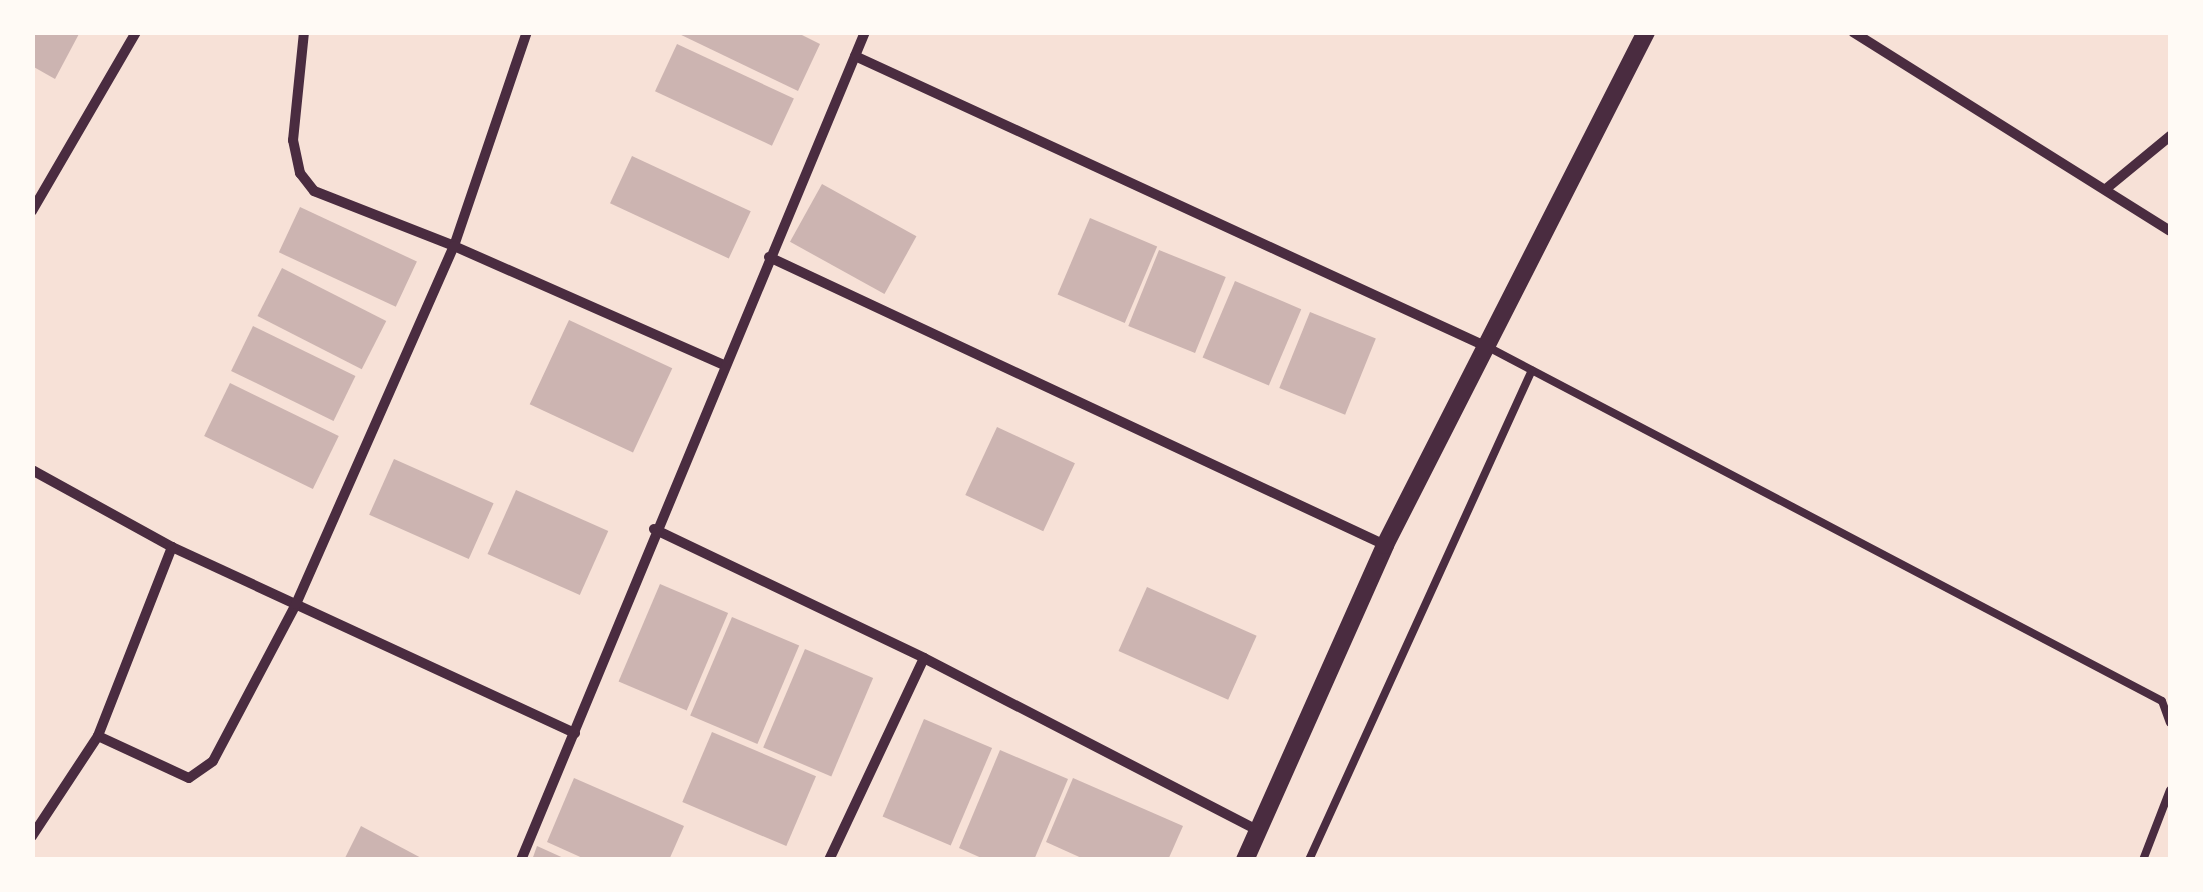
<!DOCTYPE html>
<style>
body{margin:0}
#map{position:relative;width:2203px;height:892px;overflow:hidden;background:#f7e1d7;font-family:"IBM Plex Sans",sans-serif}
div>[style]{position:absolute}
.building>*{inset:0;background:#ccb4b1;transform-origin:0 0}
.service>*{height:8px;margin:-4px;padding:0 4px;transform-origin:4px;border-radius:4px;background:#4a2c40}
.minor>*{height:10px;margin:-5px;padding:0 5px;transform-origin:5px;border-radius:5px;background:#4a2c40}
.tertiary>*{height:18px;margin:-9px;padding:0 9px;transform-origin:9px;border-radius:9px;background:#4a2c40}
span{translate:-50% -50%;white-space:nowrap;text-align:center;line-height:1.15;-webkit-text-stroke:8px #fffaf5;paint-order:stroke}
.frame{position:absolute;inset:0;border:35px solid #fffaf5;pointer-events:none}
</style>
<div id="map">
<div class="building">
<div style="clip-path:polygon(32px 32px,80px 32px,55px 79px,32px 66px)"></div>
<div style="clip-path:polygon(675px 32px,796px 32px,820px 44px,798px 91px)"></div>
<div style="left:677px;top:44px;width:129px;height:52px;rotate:25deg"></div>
<div style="left:632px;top:156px;width:131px;height:52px;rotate:25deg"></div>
<div style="left:822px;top:184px;width:108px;height:66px;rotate:29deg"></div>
<div style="left:300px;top:207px;width:129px;height:50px;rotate:25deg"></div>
<div style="left:1090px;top:218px;width:73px;height:83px;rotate:23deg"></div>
<div style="left:1159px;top:250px;width:72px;height:82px;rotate:22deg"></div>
<div style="left:282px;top:268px;width:117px;height:54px;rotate:27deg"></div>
<div style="left:1235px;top:281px;width:72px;height:83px;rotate:23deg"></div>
<div style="left:1310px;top:312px;width:71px;height:82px;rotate:22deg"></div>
<div style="left:569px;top:320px;width:114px;height:93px;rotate:25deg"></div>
<div style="left:253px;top:326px;width:114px;height:50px;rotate:26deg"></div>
<div style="left:230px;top:383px;width:121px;height:59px;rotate:26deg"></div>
<div style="left:997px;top:427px;width:86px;height:75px;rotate:25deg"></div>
<div style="left:394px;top:459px;width:109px;height:61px;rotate:24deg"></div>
<div style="left:516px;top:490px;width:101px;height:70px;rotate:24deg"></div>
<div style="left:660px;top:584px;width:74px;height:106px;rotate:23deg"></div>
<div style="left:1147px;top:587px;width:120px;height:70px;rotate:24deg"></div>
<div style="left:732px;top:617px;width:73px;height:107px;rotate:23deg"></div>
<div style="left:805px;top:649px;width:74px;height:107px;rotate:23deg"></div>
<div style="left:924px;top:719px;width:74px;height:106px;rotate:23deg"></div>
<div style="left:712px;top:732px;width:113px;height:76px;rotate:23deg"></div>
<div style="clip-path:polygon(1000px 750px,1068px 779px,1034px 860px,986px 860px,959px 848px)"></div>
<div style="clip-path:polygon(574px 778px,684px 826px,669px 860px,587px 860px,547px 842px)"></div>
<div style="clip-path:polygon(1073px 778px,1183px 826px,1168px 860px,1086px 860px,1046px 842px)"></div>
<div style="clip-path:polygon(361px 826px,425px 860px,344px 860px)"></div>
<div style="clip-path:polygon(537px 846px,568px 860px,532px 860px)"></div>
</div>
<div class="service">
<div style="left:1488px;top:347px;width:761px;rotate:27.71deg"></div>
<div style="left:2162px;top:701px;width:23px;rotate:70deg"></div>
<div style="left:1309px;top:860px;width:538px;rotate:-65.53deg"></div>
<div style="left:2143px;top:860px;width:75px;rotate:-68.9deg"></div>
</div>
<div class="minor">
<div style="left:304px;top:32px;width:109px;rotate:95.8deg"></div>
<div style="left:293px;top:140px;width:34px;rotate:78deg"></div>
<div style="left:300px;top:173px;width:23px;rotate:52deg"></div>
<div style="left:314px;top:191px;width:150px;rotate:21.4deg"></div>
<div style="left:454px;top:246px;width:226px;rotate:-71.2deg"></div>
<div style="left:1853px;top:32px;width:374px;rotate:32.1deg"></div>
<div style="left:855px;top:56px;width:696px;rotate:24.72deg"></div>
<div style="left:2107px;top:188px;width:82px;rotate:-39.5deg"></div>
<div style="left:32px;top:211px;width:207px;rotate:-59.8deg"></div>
<div style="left:769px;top:257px;width:680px;rotate:25.06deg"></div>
<div style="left:32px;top:470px;width:160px;rotate:28.8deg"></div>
<div style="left:172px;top:547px;width:203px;rotate:111.4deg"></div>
<div style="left:98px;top:736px;width:120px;rotate:123.4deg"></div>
<div style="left:654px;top:529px;width:299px;rotate:25.5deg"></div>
<div style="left:924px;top:658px;width:373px;rotate:27.3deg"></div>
<div style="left:172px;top:547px;width:444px;rotate:24.8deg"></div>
<div style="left:98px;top:736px;width:100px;rotate:24.8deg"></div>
<div style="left:189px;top:778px;width:29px;rotate:-35deg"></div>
<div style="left:213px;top:761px;width:178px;rotate:-62.1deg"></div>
<div style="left:296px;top:604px;width:391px;rotate:-66.2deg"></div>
<div style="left:454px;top:246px;width:295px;rotate:23.8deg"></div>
<div style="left:521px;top:860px;width:897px;rotate:-67.44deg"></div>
<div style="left:829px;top:860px;width:223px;rotate:-64.8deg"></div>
</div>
<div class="tertiary">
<div style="left:1245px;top:860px;width:345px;rotate:-66deg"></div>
<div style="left:1385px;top:545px;width:576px;rotate:-63.03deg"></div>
</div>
<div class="frame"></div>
</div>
